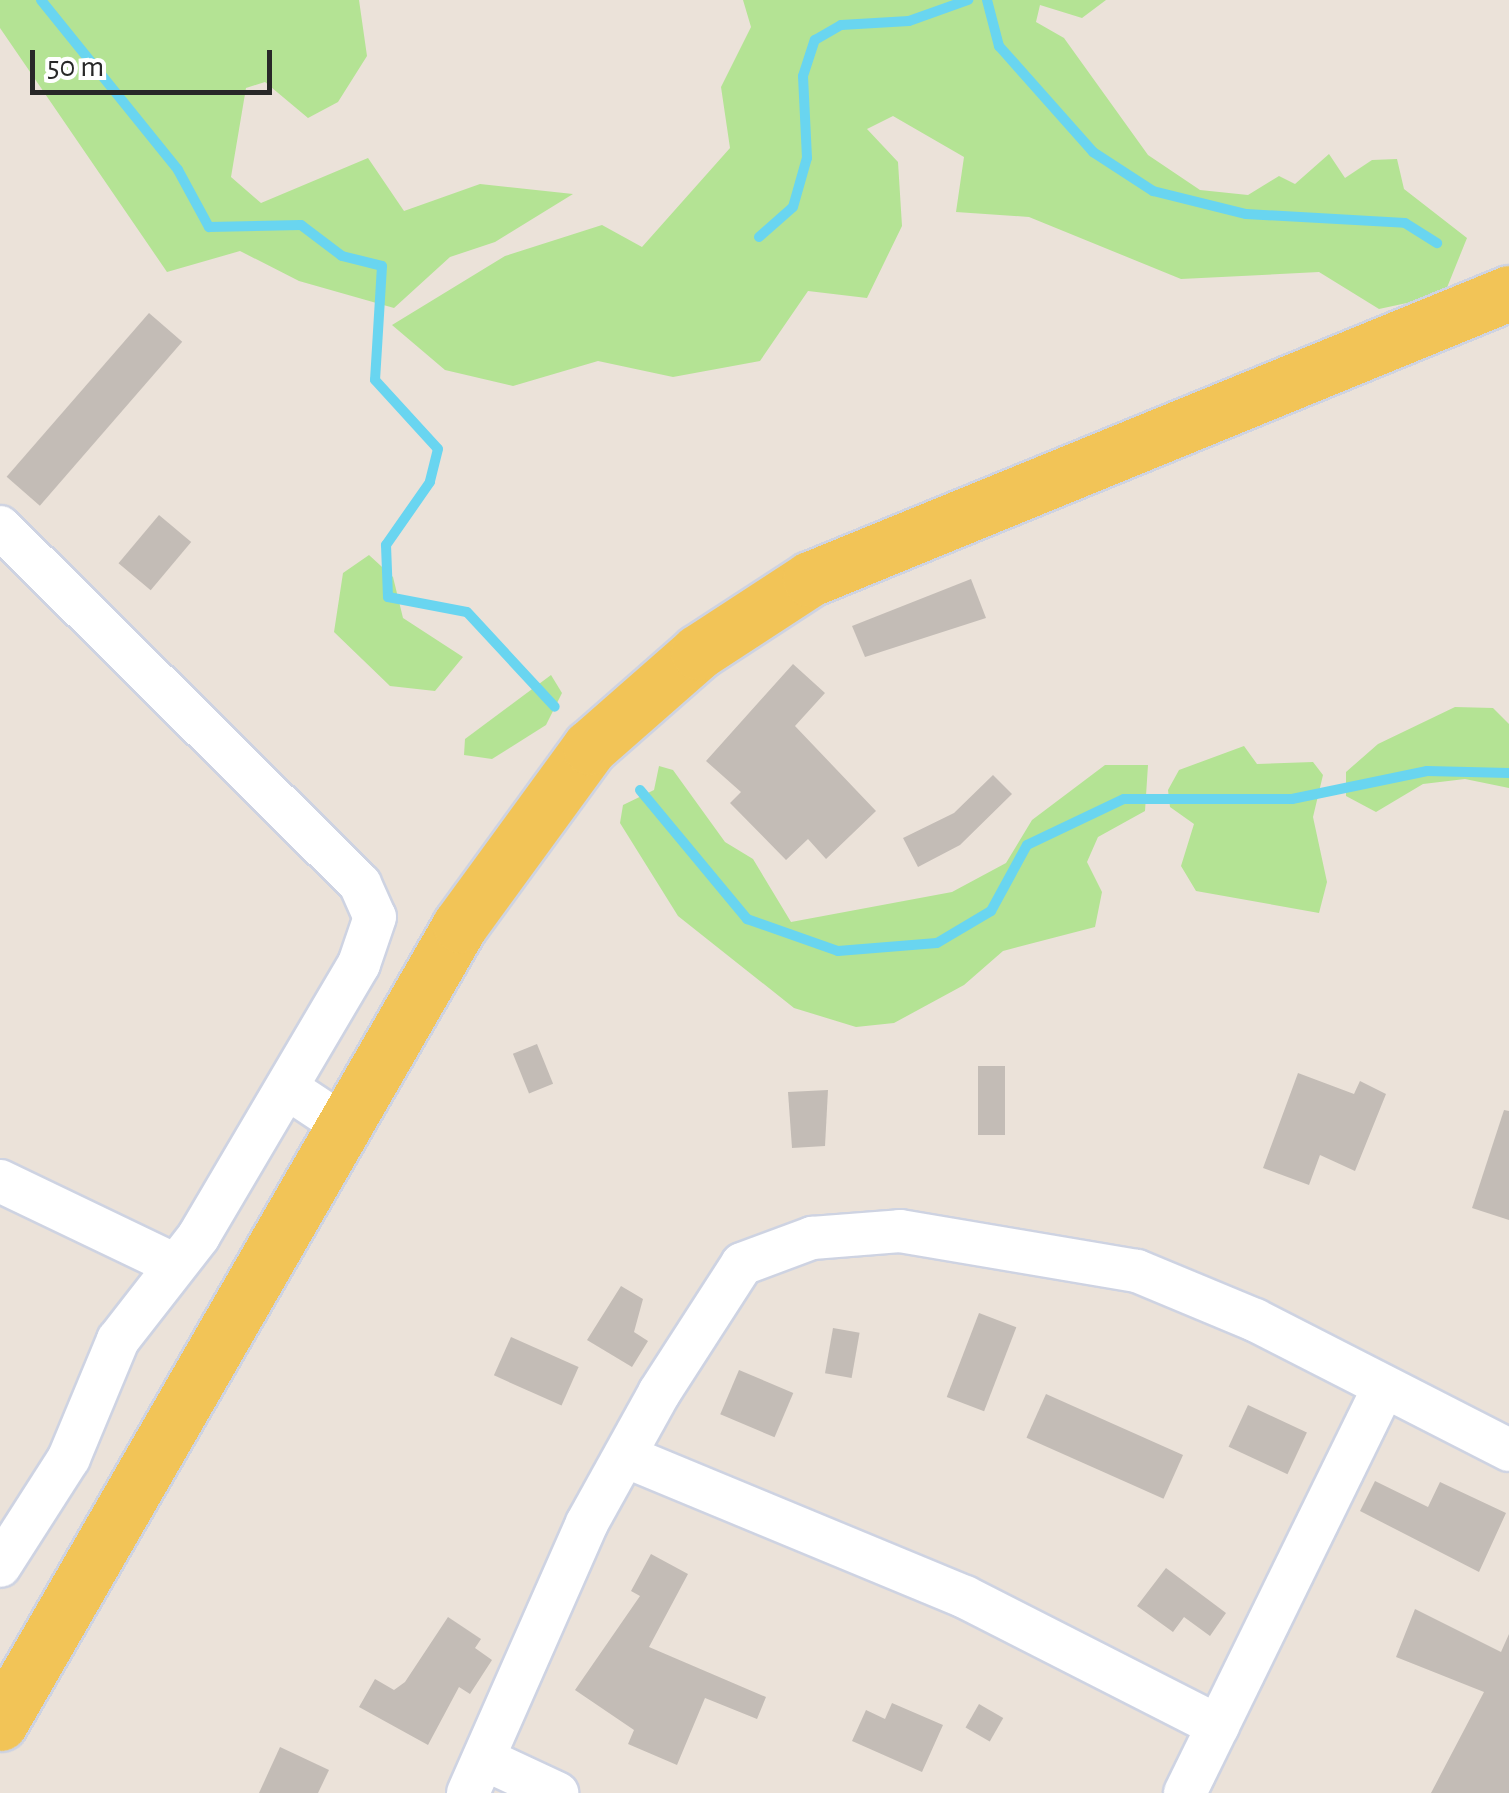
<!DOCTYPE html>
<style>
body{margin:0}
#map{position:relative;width:1509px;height:1793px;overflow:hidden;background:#ebe2d9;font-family:"Alegreya Sans",sans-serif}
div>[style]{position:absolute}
.green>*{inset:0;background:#b4e394}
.stream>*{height:10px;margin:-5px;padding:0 5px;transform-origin:5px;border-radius:5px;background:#69d5f0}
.building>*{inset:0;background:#c3bcb6;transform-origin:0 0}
.roads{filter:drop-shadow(2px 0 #ced3e2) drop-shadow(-2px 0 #ced3e2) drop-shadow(0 2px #ced3e2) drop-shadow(0 -2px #ced3e2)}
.minor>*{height:42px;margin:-21px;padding:0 21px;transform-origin:21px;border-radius:21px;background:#fff}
.major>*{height:55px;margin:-27.5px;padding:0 27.5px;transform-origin:27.5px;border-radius:27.5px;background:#f2c457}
span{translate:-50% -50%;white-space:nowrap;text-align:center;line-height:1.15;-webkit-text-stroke:8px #fff;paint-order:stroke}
.scale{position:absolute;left:30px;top:50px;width:242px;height:45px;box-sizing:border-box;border:5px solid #282828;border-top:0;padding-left:12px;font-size:30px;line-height:35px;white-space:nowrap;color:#282828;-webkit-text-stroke:8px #fff;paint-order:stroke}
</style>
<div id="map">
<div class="green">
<div style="clip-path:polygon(0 0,359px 0,367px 56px,338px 102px,308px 118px,265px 82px,246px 88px,231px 177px,261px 203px,368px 158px,404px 211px,480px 184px,573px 194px,495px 242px,450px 257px,394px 308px,299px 281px,240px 251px,167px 272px,0 28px)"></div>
<div style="clip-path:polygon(743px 0,1106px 0,1082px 18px,1040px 5px,1036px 22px,1064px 38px,1148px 155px,1200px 190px,1248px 195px,1279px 176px,1295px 184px,1329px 154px,1345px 178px,1372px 160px,1397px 159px,1404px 189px,1467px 238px,1444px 295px,1379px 309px,1319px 272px,1181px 279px,1029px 217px,956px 212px,964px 157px,893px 116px,867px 129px,898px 162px,902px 226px,867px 298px,808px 291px,760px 361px,673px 377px,598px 361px,513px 386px,445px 370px,392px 325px,505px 256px,602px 225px,642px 247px,730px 148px,721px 87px,751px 27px)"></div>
<div style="clip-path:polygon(369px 555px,393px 577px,403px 618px,463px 657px,435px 691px,390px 686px,334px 632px,343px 573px)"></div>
<div style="clip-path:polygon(551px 675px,562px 693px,546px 725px,492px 759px,464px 755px,465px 739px)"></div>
<div style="clip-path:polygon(1455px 707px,1493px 708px,1509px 724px,1509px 788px,1465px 779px,1423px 784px,1376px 812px,1346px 796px,1346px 772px,1378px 744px)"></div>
<div style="clip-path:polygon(1244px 746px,1257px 764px,1313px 762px,1323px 775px,1313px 817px,1327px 882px,1319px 913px,1196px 891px,1181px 866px,1194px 824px,1170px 807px,1168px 790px,1179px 770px)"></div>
<div style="clip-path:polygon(1105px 765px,1148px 765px,1145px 811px,1098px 837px,1087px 862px,1102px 892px,1095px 927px,1003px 951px,964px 985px,894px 1023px,856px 1027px,794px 1008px,678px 916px,620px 823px,623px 805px,654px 790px,659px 766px,673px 770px,725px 842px,753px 859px,791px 922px,952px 892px,1006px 863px,1032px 820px)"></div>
</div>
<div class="stream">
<div style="left:41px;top:0;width:218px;rotate:51.1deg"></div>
<div style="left:178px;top:170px;width:65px;rotate:61.5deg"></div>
<div style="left:209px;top:227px;width:92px;rotate:-1.2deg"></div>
<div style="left:301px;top:225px;width:51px;rotate:37.1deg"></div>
<div style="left:342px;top:256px;width:41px;rotate:14deg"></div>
<div style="left:382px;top:266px;width:114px;rotate:93.5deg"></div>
<div style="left:375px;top:380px;width:93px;rotate:47.6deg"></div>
<div style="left:438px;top:449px;width:34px;rotate:104deg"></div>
<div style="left:430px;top:482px;width:77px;rotate:124.9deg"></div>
<div style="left:386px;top:545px;width:52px;rotate:87.8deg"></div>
<div style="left:388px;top:597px;width:80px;rotate:10.8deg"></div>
<div style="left:467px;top:612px;width:129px;rotate:47.2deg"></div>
<div style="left:987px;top:0;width:48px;rotate:75.4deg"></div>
<div style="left:999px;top:46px;width:142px;rotate:48.4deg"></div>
<div style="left:1093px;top:152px;width:72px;rotate:33deg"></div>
<div style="left:1153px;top:191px;width:96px;rotate:13.9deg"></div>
<div style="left:1246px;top:214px;width:159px;rotate:3.2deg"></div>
<div style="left:1405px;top:223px;width:38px;rotate:32deg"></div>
<div style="left:759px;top:237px;width:45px;rotate:-41.4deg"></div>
<div style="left:793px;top:207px;width:51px;rotate:-74.1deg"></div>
<div style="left:807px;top:158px;width:82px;rotate:-92.8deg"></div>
<div style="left:803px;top:76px;width:38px;rotate:-72deg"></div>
<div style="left:815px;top:40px;width:30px;rotate:-30deg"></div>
<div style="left:841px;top:25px;width:68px;rotate:-3.4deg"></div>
<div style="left:909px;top:21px;width:63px;rotate:-19.6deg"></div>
<div style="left:640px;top:790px;width:168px;rotate:50.3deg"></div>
<div style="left:747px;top:919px;width:96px;rotate:19.4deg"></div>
<div style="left:838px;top:951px;width:99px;rotate:-4.6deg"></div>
<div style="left:937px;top:943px;width:63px;rotate:-30.7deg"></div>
<div style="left:991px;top:911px;width:75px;rotate:-61.4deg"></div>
<div style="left:1027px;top:845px;width:107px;rotate:-25.4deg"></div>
<div style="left:1124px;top:799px;width:168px"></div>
<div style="left:1292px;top:799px;width:138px;rotate:-11.7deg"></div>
<div style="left:1427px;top:771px;width:82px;rotate:1.4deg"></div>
</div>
<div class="building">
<div style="left:149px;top:313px;width:44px;height:217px;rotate:41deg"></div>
<div style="left:159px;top:515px;width:42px;height:63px;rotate:40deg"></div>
<div style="clip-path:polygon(971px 579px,986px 618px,865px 657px,852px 626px)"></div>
<div style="clip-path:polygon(793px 664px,825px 693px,795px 726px,876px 811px,826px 859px,808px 839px,786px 860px,730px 803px,741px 792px,706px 761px)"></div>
<div style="clip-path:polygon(993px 775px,1012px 794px,960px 845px,918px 867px,903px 838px,954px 813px)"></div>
<div style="left:537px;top:1044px;width:43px;height:26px;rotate:68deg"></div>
<div style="left:978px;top:1066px;width:27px;height:69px"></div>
<div style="clip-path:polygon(1298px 1073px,1354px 1094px,1360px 1081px,1386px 1094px,1355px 1171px,1320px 1155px,1309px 1185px,1263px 1168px)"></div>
<div style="clip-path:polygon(828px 1090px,825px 1146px,792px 1148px,788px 1092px)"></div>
<div style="clip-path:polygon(1504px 1110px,1509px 1111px,1509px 1220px,1472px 1208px)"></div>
<div style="clip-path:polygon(621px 1286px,643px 1299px,634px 1332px,648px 1341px,632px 1367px,587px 1340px)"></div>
<div style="left:979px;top:1313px;width:40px;height:90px;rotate:21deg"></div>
<div style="left:833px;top:1328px;width:27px;height:46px;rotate:10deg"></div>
<div style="left:511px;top:1337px;width:74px;height:42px;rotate:24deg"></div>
<div style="left:739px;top:1370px;width:59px;height:48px;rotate:23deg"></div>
<div style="left:1046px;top:1394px;width:150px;height:48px;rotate:24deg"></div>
<div style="left:1248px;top:1405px;width:65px;height:46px;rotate:25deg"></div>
<div style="clip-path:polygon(1375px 1481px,1428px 1507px,1440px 1482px,1506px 1513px,1479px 1572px,1360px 1511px)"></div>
<div style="clip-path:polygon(651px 1554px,688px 1574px,649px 1647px,766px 1697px,757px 1719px,705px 1698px,677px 1765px,628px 1744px,634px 1730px,575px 1690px,640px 1596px,631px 1591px)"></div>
<div style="clip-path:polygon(1166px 1568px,1226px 1613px,1210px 1636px,1184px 1617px,1173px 1632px,1137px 1606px)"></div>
<div style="clip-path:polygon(1415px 1609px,1501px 1652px,1509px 1634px,1509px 1793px,1431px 1793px,1484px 1692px,1396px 1657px)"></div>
<div style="clip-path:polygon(448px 1617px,481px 1639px,475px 1648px,492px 1660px,470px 1694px,459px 1687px,428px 1745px,359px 1707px,375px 1679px,394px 1690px,405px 1682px)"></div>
<div style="clip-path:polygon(892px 1703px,943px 1725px,922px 1772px,852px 1741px,866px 1710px,885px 1719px)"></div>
<div style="left:979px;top:1704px;width:28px;height:27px;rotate:30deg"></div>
<div style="clip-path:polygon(280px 1747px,329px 1770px,318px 1793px,259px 1793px)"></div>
</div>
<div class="roads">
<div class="minor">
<div style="left:0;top:527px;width:507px;rotate:44.76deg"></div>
<div style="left:360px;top:884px;width:36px;rotate:66deg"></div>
<div style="left:375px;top:917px;width:50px;rotate:108.8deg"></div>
<div style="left:359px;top:964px;width:316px;rotate:120.5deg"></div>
<div style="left:199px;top:1236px;width:132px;rotate:127.9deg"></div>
<div style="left:118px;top:1340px;width:128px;rotate:112.6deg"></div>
<div style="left:69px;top:1458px;width:128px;rotate:122.6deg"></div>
<div style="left:287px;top:1088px;width:67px;rotate:33.5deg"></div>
<div style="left:0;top:1181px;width:190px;rotate:25.6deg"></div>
<div style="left:627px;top:1457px;width:366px;rotate:22.5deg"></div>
<div style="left:965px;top:1597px;width:284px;rotate:27deg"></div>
<div style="left:484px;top:1759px;width:81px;rotate:25deg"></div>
<div style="left:468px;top:1793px;width:295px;rotate:-66.2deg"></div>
<div style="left:587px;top:1523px;width:149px;rotate:-61deg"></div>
<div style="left:659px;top:1393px;width:153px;rotate:-57.2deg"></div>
<div style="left:742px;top:1264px;width:75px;rotate:-20.4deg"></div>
<div style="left:812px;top:1238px;width:88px;rotate:-4.5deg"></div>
<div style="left:900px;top:1231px;width:240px;rotate:9.6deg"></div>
<div style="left:1137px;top:1271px;width:128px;rotate:22.6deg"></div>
<div style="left:1255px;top:1320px;width:285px;rotate:27.1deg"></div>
<div style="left:1185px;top:1793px;width:452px;rotate:-63.9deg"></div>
</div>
<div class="major">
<div style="left:0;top:1723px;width:921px;rotate:-60.04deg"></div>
<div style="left:460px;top:925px;width:220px;rotate:-53.9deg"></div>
<div style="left:590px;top:747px;width:144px;rotate:-41.3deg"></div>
<div style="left:698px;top:652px;width:134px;rotate:-33.1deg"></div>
<div style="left:810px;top:579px;width:755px;rotate:-22.25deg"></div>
</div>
</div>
<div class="scale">50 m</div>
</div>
